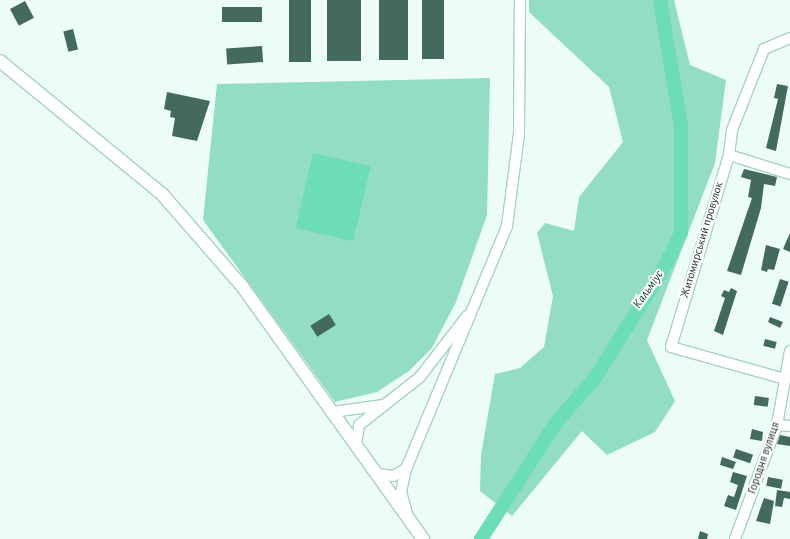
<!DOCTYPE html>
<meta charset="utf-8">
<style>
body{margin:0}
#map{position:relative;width:790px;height:539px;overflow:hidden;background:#ecfdf6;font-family:"Alegreya Sans",sans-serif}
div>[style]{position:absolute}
.green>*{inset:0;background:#92ddc3}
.water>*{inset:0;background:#6ddcb9;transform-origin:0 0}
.river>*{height:14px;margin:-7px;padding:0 7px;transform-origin:7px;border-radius:7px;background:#6ddcb9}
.building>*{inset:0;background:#446a5d;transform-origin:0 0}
.roads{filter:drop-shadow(1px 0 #a9d2c3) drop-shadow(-1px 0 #a9d2c3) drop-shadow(0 1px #a9d2c3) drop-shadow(0 -1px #a9d2c3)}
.minor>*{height:10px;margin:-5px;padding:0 5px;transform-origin:5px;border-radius:5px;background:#fff}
.major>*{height:12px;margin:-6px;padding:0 6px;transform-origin:6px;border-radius:6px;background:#fff}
span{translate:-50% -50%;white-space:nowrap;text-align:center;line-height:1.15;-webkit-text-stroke:4px #fff;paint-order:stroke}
.street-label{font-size:12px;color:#23332d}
.water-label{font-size:13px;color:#053a2d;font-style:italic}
</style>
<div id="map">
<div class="green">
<div style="clip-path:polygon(529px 0,674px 0,690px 65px,726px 80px,715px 163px,647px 340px,675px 401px,655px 432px,607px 455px,582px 431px,512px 516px,480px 491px,481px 455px,495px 374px,520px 368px,544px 347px,553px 296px,537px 233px,545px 223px,574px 231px,579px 197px,623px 142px,609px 87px,529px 12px)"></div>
<div style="clip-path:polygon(490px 78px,487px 215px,456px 302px,432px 348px,409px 371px,377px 392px,335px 402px,203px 220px,217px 84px)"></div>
</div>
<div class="water">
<div style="left:313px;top:153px;width:59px;height:77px;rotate:13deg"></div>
</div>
<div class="river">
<div style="left:481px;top:539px;width:137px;rotate:-57.2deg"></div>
<div style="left:555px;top:424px;width:61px;rotate:-49deg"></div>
<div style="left:595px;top:378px;width:130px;rotate:-57.9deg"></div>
<div style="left:664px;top:268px;width:39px;rotate:-64deg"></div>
<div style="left:681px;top:233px;width:107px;rotate:-90deg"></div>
<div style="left:681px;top:126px;width:128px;rotate:-99.5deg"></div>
</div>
<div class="building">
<div style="left:289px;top:0;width:22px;height:62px"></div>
<div style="left:327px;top:0;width:34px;height:61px"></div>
<div style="left:379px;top:0;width:29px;height:60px"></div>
<div style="left:422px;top:0;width:22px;height:59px"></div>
<div style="left:25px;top:1px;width:19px;height:17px;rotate:62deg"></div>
<div style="left:262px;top:7px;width:15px;height:40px;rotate:90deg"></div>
<div style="left:73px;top:29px;width:21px;height:10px;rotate:76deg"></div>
<div style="left:262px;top:46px;width:16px;height:36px;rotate:86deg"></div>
<div style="clip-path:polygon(777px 84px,788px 86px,776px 151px,766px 148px,778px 99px,774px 98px)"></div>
<div style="clip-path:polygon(167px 92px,210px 101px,197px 141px,172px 136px,175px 118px,170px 117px,171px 111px,164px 109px)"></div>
<div style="clip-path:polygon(744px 169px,777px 177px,775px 186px,764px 184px,761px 208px,741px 275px,727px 271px,752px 198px,748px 197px,751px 180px,741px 177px)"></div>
<div style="clip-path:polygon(790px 233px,790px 252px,783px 249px)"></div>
<div style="clip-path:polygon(766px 245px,780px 249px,774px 270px,768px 269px,767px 272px,761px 270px)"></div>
<div style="left:780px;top:279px;width:9px;height:26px;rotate:18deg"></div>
<div style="clip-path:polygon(731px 288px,737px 291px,723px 335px,714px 331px,725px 298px,721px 296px,724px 290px,729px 292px)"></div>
<div style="left:329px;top:314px;width:13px;height:22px;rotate:58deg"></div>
<div style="clip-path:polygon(770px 317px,783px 322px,780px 328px,768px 322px)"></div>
<div style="left:765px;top:339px;width:12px;height:7px;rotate:14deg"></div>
<div style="left:755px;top:396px;width:14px;height:9px;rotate:8deg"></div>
<div style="clip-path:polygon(752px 429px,763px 432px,762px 441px,750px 439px)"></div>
<div style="clip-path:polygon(780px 435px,790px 437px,790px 446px,777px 444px)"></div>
<div style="left:736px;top:449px;width:18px;height:9px;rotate:19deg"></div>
<div style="clip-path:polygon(722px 457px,736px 462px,733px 469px,720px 465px)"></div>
<div style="clip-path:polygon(733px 472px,747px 476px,736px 510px,724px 506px,728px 495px,734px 497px,738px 485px,730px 482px)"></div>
<div style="left:768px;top:477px;width:15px;height:9px;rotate:11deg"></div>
<div style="clip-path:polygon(777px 490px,790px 492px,790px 499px,784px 498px,782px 507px,775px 506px)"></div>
<div style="clip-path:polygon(764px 498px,774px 501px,770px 524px,756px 521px)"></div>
<div style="clip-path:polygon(700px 531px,708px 534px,707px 539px,698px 539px)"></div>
</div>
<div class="roads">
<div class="minor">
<div style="left:729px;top:155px;width:64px;rotate:17.3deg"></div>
<div style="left:785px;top:379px;width:118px;rotate:-164.3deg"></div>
<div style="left:671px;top:347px;width:201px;rotate:-73.2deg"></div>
<div style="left:729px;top:155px;width:25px;rotate:-83deg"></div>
<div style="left:732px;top:130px;width:87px;rotate:-68.4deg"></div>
<div style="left:764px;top:49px;width:28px;rotate:-23deg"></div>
<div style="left:333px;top:412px;width:49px;rotate:-8.1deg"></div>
<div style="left:777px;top:425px;width:13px;rotate:4deg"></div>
<div style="left:356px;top:445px;width:20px;rotate:-81deg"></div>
<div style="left:359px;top:425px;width:78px;rotate:-38.2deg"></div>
<div style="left:420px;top:377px;width:77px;rotate:-52.4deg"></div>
<div style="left:377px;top:474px;width:16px;rotate:7deg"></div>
<div style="left:393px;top:476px;width:15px;rotate:-28deg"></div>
<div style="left:407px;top:514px;width:23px;rotate:-105deg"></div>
<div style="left:401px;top:492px;width:24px;rotate:-78deg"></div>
<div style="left:406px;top:469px;width:263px;rotate:-67.4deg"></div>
<div style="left:507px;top:226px;width:94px;rotate:-82.6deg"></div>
<div style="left:519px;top:133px;width:133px;rotate:-89.6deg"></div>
<div style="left:735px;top:539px;width:121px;rotate:-69.8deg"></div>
<div style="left:777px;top:425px;width:75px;rotate:-80deg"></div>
</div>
<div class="major">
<div style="left:0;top:61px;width:210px;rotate:39.4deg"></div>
<div style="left:162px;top:194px;width:122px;rotate:49deg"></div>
<div style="left:242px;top:286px;width:311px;rotate:54.4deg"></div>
</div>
</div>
<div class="street-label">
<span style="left:702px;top:240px;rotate:-73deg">Житомирський провулок</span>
<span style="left:764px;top:458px;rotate:-71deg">Городня вулиця</span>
</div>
<div class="water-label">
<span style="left:649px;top:290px;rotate:-55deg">Кальміус</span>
</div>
</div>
